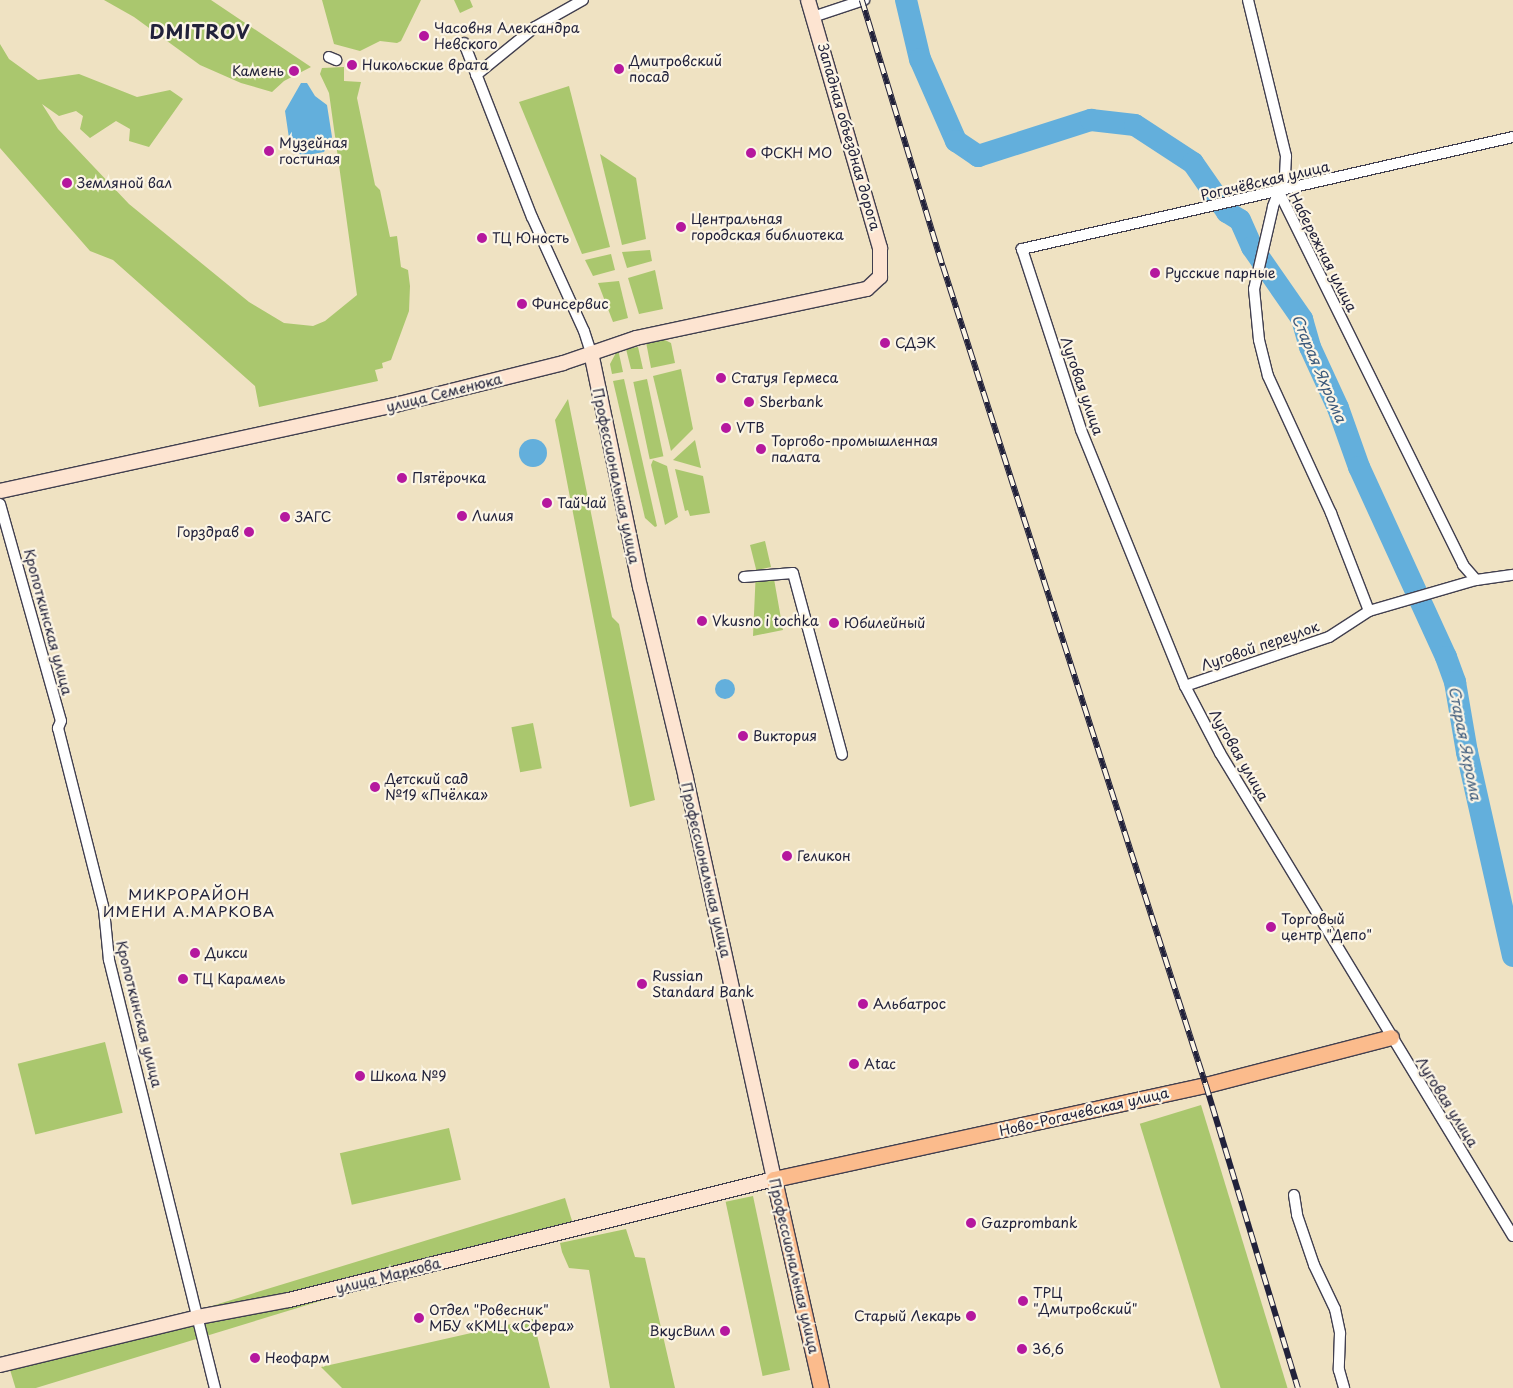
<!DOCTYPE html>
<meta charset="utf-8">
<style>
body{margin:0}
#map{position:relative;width:1513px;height:1388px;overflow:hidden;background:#efe2c2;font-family:"Playpen Sans",sans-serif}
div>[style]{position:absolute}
.green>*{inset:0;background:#aac76e;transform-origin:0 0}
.water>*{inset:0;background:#63afdc}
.round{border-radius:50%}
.river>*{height:22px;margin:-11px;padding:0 11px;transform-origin:11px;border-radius:11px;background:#63afdc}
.roads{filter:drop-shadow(1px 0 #413f4f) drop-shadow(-1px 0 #413f4f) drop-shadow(0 1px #413f4f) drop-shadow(0 -1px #413f4f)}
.street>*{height:10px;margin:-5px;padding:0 5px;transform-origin:5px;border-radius:5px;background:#fff}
.secondary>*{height:14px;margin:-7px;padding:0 7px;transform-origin:7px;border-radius:7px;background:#fde4d1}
.primary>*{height:15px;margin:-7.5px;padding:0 7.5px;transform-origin:7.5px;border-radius:7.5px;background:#fbbb8c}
.rail>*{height:5.5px;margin-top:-2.75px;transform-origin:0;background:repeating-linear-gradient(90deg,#fcf5e5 0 11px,#22223b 0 22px);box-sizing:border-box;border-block:1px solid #22223b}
.dots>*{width:14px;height:14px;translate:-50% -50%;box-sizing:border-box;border:2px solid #fcf5e5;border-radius:50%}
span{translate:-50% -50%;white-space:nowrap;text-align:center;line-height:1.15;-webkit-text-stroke:4.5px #fcf5e5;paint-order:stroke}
.poi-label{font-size:14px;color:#22223b}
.left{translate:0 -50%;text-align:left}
.right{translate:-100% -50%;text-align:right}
.street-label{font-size:14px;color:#22223b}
.water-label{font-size:15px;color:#3c5a7b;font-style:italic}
.neighbourhood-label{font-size:15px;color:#22223b;letter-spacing:1px}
.district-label{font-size:19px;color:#22223b;font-weight:700;letter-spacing:1px}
</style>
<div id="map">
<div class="green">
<div style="clip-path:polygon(104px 0,211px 0,311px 67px,284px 81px,272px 92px,241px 83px,200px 65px,134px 17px)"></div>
<div style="clip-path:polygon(322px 0,421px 0,401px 41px,397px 43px,380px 41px,360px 51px,334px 44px)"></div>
<div style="clip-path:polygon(454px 0,470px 0,473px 7px,460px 13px)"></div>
<div style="clip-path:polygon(0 44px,9px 59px,38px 80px,79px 74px,137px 97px,170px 90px,183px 99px,149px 147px,129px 141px,130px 129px,116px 121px,90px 138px,80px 129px,83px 116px,76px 111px,59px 116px,42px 104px,58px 129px,129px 204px,249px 302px,284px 323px,313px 326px,325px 321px,357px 295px,329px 93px,320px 74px,322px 68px,344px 67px,344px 81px,361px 82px,357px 98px,375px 185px,380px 190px,390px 237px,397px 236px,401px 267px,408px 270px,410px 286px,409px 311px,391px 360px,382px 363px,383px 368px,375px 370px,378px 381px,259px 407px,255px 386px,113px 260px,90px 251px,0 148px)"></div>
<div style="clip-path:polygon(569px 86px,610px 247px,582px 254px,519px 102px)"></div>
<div style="clip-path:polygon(600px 154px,636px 178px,646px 239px,622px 245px)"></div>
<div style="clip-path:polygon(650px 250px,652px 261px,627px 268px,622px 252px)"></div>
<div style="clip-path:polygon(611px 254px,615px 270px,593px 276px,585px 260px)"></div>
<div style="clip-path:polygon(655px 270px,663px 309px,639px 314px,628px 278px)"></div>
<div style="clip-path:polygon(619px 281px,628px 318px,613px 322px,598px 283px)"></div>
<div style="clip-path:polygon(661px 338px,671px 343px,675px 363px,651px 368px,646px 342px)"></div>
<div style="clip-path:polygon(638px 347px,643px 369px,631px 369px,626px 349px)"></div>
<div style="clip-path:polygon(618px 349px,623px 372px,612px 374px,610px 364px)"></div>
<div style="clip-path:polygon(681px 369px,693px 429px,671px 451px,653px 376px)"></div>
<div style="clip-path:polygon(624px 379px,657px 526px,655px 527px,645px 518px,613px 381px)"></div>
<div style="left:647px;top:379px;width:79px;height:14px;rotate:78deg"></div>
<div style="clip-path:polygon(568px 399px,612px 617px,619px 624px,655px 800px,630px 807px,555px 420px)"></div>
<div style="clip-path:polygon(695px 440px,701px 468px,673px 460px)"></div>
<div style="clip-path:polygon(653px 460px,667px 466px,678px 517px,665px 525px,651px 465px)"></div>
<div style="clip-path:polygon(675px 469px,703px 476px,710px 513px,690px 516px,688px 510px,685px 511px)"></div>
<div style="clip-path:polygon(765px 541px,771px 567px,757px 570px,774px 579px,783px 630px,753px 636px,756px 569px,750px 545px)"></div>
<div style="left:533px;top:723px;width:46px;height:22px;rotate:79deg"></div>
<div style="left:105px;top:1042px;width:73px;height:90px;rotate:76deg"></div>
<div style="left:1201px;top:1105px;width:297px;height:64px;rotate:73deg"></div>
<div style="left:449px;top:1128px;width:53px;height:112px;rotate:77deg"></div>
<div style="left:753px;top:1196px;width:178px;height:28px;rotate:78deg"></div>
<div style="left:565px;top:1198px;width:27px;height:581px;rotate:73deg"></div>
<div style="clip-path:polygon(626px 1229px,635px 1257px,645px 1258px,675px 1388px,610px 1388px,589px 1270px,569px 1268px,562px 1252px,560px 1243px)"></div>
<div style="clip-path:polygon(533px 1319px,550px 1388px,342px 1388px,321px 1367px)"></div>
</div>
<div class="water">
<div style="clip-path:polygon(301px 83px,307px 83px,315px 96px,327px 105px,332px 137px,324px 152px,302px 156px,290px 145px,285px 111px)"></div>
<div class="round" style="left:519px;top:439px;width:28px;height:28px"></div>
<div class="round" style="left:715px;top:679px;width:20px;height:20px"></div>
</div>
<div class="river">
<div style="left:906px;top:0;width:61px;rotate:76.7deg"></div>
<div style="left:920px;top:59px;width:90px;rotate:66.3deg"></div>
<div style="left:956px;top:141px;width:27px;rotate:34deg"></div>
<div style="left:978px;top:156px;width:119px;rotate:-17.7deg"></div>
<div style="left:1091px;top:120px;width:44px;rotate:6.5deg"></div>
<div style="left:1135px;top:125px;width:69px;rotate:33.2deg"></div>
<div style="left:1193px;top:163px;width:60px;rotate:55.2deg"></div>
<div style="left:1227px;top:212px;width:15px;rotate:32deg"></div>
<div style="left:1240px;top:220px;width:30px;rotate:66deg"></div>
<div style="left:1252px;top:247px;width:88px;rotate:55.2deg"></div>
<div style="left:1302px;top:319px;width:29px;rotate:74deg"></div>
<div style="left:1310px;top:347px;width:67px;rotate:65.3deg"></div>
<div style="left:1338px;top:408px;width:63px;rotate:70.4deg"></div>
<div style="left:1359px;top:467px;width:209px;rotate:65.4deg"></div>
<div style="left:1446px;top:657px;width:27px;rotate:70deg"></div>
<div style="left:1455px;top:682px;width:71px;rotate:80.3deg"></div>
<div style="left:1467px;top:752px;width:209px;rotate:77.3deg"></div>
</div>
<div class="roads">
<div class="street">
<div style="left:1248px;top:0;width:161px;rotate:76.3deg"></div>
<div style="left:1286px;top:156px;width:19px;rotate:93deg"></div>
<div style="left:1285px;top:175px;width:34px;rotate:111deg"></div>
<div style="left:1273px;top:207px;width:84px;rotate:103deg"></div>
<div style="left:1254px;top:289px;width:51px;rotate:84.4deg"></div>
<div style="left:1259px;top:340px;width:37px;rotate:76deg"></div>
<div style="left:1268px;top:376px;width:151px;rotate:65.3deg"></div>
<div style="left:1331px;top:513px;width:105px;rotate:68.8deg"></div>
<div style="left:813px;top:17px;width:54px;rotate:-18.4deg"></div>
<div style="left:464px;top:43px;width:187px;rotate:68.7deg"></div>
<div style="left:532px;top:217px;width:125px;rotate:65.5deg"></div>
<div style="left:584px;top:331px;width:23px;rotate:72deg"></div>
<div style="left:329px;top:57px;width:8px;rotate:23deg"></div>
<div style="left:476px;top:75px;width:76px;rotate:-39.1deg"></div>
<div style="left:535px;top:27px;width:55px;rotate:-29.4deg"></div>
<div style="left:1513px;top:137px;width:504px;rotate:167.15deg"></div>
<div style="left:1022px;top:249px;width:190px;rotate:71.9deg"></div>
<div style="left:1081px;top:430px;width:276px;rotate:67.9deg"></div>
<div style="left:1185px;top:686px;width:76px;rotate:62.4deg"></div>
<div style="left:1220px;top:753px;width:565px;rotate:58.76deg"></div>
<div style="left:1279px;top:192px;width:416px;rotate:63.7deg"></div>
<div style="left:1463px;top:565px;width:20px;rotate:49deg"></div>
<div style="left:0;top:504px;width:225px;rotate:74.3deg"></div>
<div style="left:61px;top:721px;width:8px;rotate:113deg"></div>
<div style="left:58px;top:728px;width:188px;rotate:75.8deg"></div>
<div style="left:104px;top:910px;width:50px;rotate:84.3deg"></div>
<div style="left:109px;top:960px;width:441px;rotate:76.1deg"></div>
<div style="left:744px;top:577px;width:49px;rotate:-4.7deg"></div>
<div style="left:793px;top:573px;width:188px;rotate:74.9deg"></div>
<div style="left:1185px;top:686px;width:152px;rotate:-18.8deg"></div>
<div style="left:1329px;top:637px;width:48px;rotate:-33deg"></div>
<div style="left:1369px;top:611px;width:111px;rotate:-16.2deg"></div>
<div style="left:1476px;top:580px;width:37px;rotate:-8deg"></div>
<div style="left:1294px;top:1195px;width:20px;rotate:81deg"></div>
<div style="left:1297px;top:1215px;width:53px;rotate:71.2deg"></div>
<div style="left:1314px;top:1265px;width:49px;rotate:64.5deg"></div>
<div style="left:1335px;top:1309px;width:25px;rotate:78deg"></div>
<div style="left:1340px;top:1333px;width:37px;rotate:92deg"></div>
<div style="left:1339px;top:1370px;width:19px;rotate:74deg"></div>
</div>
<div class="secondary">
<div style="left:0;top:491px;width:408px;rotate:-12.3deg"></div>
<div style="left:399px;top:404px;width:169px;rotate:-14deg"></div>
<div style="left:563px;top:363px;width:77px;rotate:-18.9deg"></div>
<div style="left:636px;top:338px;width:236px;rotate:-12deg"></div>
<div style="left:867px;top:289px;width:18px;rotate:-43deg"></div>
<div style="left:880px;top:277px;width:29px;rotate:-90deg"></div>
<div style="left:880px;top:248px;width:258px;rotate:-106.2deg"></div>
<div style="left:0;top:1365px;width:204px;rotate:-13.6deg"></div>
<div style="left:198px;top:1317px;width:93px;rotate:-10.6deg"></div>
<div style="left:289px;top:1300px;width:500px;rotate:-14deg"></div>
<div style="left:774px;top:1179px;width:411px;rotate:-102.4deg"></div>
<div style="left:686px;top:778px;width:196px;rotate:-103.5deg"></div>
<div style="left:640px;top:587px;width:239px;rotate:-101.8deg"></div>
</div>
<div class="primary">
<div style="left:821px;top:1388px;width:214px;rotate:-102.7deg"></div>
<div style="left:774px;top:1179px;width:442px;rotate:-12.3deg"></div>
<div style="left:1206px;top:1085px;width:191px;rotate:-14.5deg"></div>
</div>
</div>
<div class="rail">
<div style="left:862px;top:0;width:278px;rotate:73.1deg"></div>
<div style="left:943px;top:266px;width:860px;rotate:72.2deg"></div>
<div style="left:1206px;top:1085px;width:317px;rotate:73.1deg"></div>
</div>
<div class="dots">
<div style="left:424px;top:36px;background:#b5179e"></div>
<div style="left:352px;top:65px;background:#b5179e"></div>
<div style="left:619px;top:69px;background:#b5179e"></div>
<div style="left:294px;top:71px;background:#b5179e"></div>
<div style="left:269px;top:151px;background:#b5179e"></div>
<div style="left:751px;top:153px;background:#b5179e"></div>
<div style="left:67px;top:183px;background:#b5179e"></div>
<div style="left:681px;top:227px;background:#b5179e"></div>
<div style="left:482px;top:238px;background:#b5179e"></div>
<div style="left:1155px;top:273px;background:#b5179e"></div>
<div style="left:522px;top:304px;background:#b5179e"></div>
<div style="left:885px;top:343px;background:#b5179e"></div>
<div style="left:721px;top:378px;background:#b5179e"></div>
<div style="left:749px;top:402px;background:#b5179e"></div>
<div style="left:726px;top:428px;background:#b5179e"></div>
<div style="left:761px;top:449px;background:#b5179e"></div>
<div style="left:402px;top:478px;background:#b5179e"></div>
<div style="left:547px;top:503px;background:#b5179e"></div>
<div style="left:462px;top:516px;background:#b5179e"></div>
<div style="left:285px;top:517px;background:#b5179e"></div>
<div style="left:249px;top:532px;background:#b5179e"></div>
<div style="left:702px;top:621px;background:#b5179e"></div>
<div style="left:834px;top:623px;background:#b5179e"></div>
<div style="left:743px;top:736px;background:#b5179e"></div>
<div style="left:375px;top:787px;background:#b5179e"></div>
<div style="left:787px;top:856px;background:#b5179e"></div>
<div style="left:1271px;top:927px;background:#b5179e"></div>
<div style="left:195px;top:953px;background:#b5179e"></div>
<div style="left:183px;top:979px;background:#b5179e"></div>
<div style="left:642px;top:984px;background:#b5179e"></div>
<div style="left:863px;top:1004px;background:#b5179e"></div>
<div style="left:854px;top:1064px;background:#b5179e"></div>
<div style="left:360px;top:1076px;background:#b5179e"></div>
<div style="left:971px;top:1223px;background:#b5179e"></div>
<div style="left:1023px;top:1301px;background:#b5179e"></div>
<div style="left:971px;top:1316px;background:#b5179e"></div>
<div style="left:419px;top:1318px;background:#b5179e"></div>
<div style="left:725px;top:1331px;background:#b5179e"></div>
<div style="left:1022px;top:1349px;background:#b5179e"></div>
<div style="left:255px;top:1358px;background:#b5179e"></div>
</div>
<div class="poi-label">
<span class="left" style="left:434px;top:36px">Часовня Александра<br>Невского</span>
<span class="left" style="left:629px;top:69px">Дмитровский<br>посад</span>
<span class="left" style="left:362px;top:65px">Никольские врата</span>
<span class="right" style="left:284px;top:71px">Камень</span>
<span class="left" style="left:279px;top:151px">Музейная<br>гостиная</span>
<span class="left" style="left:761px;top:153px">ФСКН МО</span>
<span class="left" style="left:77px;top:183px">Земляной вал</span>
<span class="left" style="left:691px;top:227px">Центральная<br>городская библиотека</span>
<span class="left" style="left:492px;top:238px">ТЦ Юность</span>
<span class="left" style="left:1165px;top:273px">Русские парные</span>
<span class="left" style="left:532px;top:304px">Финсервис</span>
<span class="left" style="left:895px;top:343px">СДЭК</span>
<span class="left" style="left:731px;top:378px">Статуя Гермеса</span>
<span class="left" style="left:759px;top:402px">Sberbank</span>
<span class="left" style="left:736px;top:428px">VTB</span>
<span class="left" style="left:771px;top:449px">Торгово-промышленная<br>палата</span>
<span class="left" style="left:412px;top:478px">Пятёрочка</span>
<span class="left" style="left:557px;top:503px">ТайЧай</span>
<span class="left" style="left:472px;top:516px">Лилия</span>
<span class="left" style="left:295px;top:517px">ЗАГС</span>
<span class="right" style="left:239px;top:532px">Горздрав</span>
<span class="left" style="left:712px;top:621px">Vkusno i tochka</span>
<span class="left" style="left:844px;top:623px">Юбилейный</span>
<span class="left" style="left:753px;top:736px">Виктория</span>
<span class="left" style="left:385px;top:787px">Детский сад<br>№19 «Пчёлка»</span>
<span class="left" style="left:797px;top:856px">Геликон</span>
<span class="left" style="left:1281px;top:927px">Торговый<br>центр "Депо"</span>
<span class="left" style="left:205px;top:953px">Дикси</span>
<span class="left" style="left:652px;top:984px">Russian<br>Standard Bank</span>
<span class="left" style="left:193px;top:979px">ТЦ Карамель</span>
<span class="left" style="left:873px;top:1004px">Альбатрос</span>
<span class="left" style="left:864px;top:1064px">Atac</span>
<span class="left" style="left:370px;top:1076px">Школа №9</span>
<span class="left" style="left:981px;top:1223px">Gazprombank</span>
<span class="left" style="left:1033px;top:1301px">ТРЦ<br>"Дмитровский"</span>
<span class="left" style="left:429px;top:1318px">Отдел "Ровесник"<br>МБУ «КМЦ «Сфера»</span>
<span class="right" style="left:961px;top:1316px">Старый Лекарь</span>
<span class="right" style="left:715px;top:1331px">ВкусВилл</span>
<span class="left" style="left:1032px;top:1349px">36,6</span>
<span class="left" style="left:265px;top:1358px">Неофарм</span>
</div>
<div class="street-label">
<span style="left:849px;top:137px;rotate:74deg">Западная объездная дорога</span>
<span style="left:1265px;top:181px;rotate:-13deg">Рогачёвская улица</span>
<span style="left:1323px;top:252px;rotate:63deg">Набережная улица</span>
<span style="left:1082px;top:386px;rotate:71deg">Луговая улица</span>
<span style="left:444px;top:393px;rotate:-14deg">улица Семенюка</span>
<span style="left:616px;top:476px;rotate:78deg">Профессиональная улица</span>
<span style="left:48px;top:622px;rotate:75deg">Кропоткинская улица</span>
<span style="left:1260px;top:646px;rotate:-19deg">Луговой переулок</span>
<span style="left:1239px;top:755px;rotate:60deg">Луговая улица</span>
<span style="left:706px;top:870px;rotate:77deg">Профессиональная улица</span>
<span style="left:139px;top:1014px;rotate:76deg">Кропоткинская улица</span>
<span style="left:1447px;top:1102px;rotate:58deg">Луговая улица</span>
<span style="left:1084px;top:1112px;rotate:-13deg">Ново-Рогачевская улица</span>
<span style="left:794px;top:1266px;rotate:77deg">Профессиональная улица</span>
<span style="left:388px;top:1276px;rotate:-14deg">улица Маркова</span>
</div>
<div class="water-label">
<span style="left:1320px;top:368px;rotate:67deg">Старая Яхрома</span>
<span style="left:1466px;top:743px;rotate:79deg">Старая Яхрома</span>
</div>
<div class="neighbourhood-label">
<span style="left:189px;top:902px">МИКРОРАЙОН<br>ИМЕНИ А.МАРКОВА</span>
</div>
<div class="district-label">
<span style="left:200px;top:32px">DMITROV</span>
</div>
</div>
